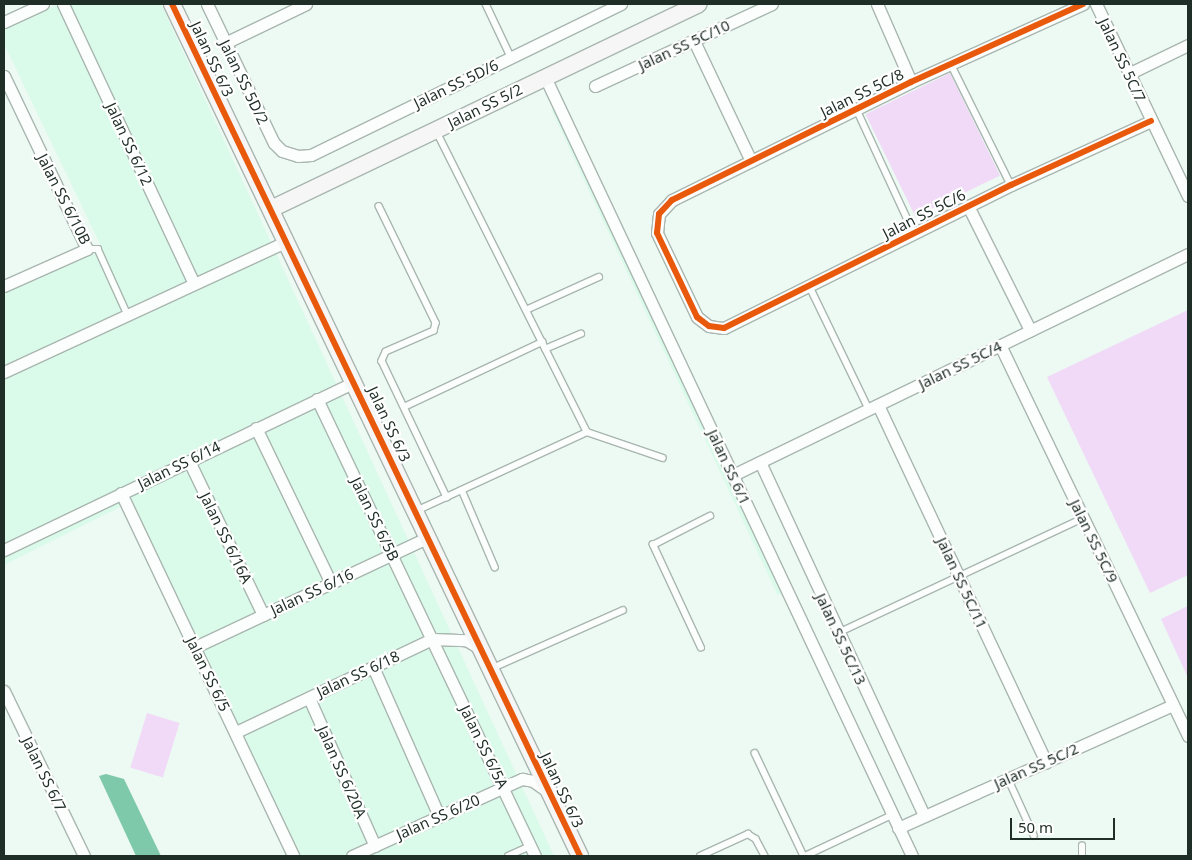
<!DOCTYPE html>
<style>
body{margin:0}
#map{position:relative;width:1192px;height:860px;overflow:hidden;background:#edf9f3;font-family:"Noto Sans",sans-serif}
div>[style]{position:absolute}
.built>*{inset:0;background:#dafaea;transform-origin:0 0}
.green>*{inset:0;background:#f1daf7;transform-origin:0 0}
.water>*{inset:0;background:#7ec9aa}
.roads{filter:drop-shadow(1px 0 #a9b6b0) drop-shadow(-1px 0 #a9b6b0) drop-shadow(0 1px #a9b6b0) drop-shadow(0 -1px #a9b6b0)}
.lane>*{height:5.5px;margin:-2.75px;padding:0 2.75px;transform-origin:2.75px;border-radius:2.75px;background:#fcfefd}
.street>*{height:11px;margin:-5.5px;padding:0 5.5px;transform-origin:5.5px;border-radius:5.5px;background:#fcfefd}
.secondary>*{height:16px;margin:-8px;padding:0 8px;transform-origin:8px;border-radius:8px;background:#f6f6f7}
.cycleway>*{height:6px;margin:-3px;padding:0 3px;transform-origin:3px;border-radius:3px;background:#e8590c}
span{translate:-50% -50%;white-space:nowrap;text-align:center;line-height:1.15;-webkit-text-stroke:4.5px #fff;paint-order:stroke}
.street-label{font-size:15px;color:#1f2e27}
.frame{position:absolute;inset:0;border:5px solid #1f2e27;pointer-events:none}
.scale{position:absolute;left:1010px;top:818px;width:105px;height:22px;box-sizing:border-box;border:2px solid #1f2e27;border-top:0;padding-left:6px;font-size:15px;line-height:18px;white-space:nowrap;color:#1f2e27;-webkit-text-stroke:4px #fff;paint-order:stroke}
</style>
<div id="map">
<div class="built">
<div style="clip-path:polygon(59px 4px,161px 4px,554px 856px,301px 856px,132px 501px,4px 565px,4px 293px,102px 248px,4px 44px,4px 30px)"></div>
<div style="left:563px;top:104px;width:536px;height:13px;rotate:65deg"></div>
</div>
<div class="green">
<div style="left:950px;top:73px;width:114px;height:94px;rotate:64deg"></div>
<div style="clip-path:polygon(1188px 310px,1188px 575px,1150px 593px,1047px 377px)"></div>
<div style="clip-path:polygon(1188px 606px,1188px 678px,1161px 619px)"></div>
<div style="left:147px;top:713px;width:34px;height:57px;rotate:17deg"></div>
</div>
<div class="water">
<div style="clip-path:polygon(106px 774px,124px 779px,161px 856px,136px 856px,99px 776px)"></div>
</div>
<div class="roads">
<div class="lane">
<div style="left:486px;top:4px;width:59px;rotate:64.7deg"></div>
<div style="left:951px;top:64px;width:135px;rotate:63.6deg"></div>
<div style="left:857px;top:110px;width:136px;rotate:65.1deg"></div>
<div style="left:437px;top:132px;width:335px;rotate:63.4deg"></div>
<div style="left:587px;top:432px;width:80px;rotate:18.9deg"></div>
<div style="left:379px;top:206px;width:130px;rotate:64deg"></div>
<div style="left:436px;top:323px;width:8px;rotate:104deg"></div>
<div style="left:434px;top:331px;width:52px;rotate:156.4deg"></div>
<div style="left:386px;top:352px;width:10px;rotate:114deg"></div>
<div style="left:382px;top:361px;width:151px;rotate:64.5deg"></div>
<div style="left:87px;top:249px;width:11px"></div>
<div style="left:98px;top:249px;width:72px;rotate:65.6deg"></div>
<div style="left:810px;top:287px;width:136px;rotate:64.2deg"></div>
<div style="left:526px;top:310px;width:80px;rotate:-24.3deg"></div>
<div style="left:545px;top:349px;width:39px;rotate:-23deg"></div>
<div style="left:404px;top:407px;width:153px;rotate:-25.2deg"></div>
<div style="left:462px;top:490px;width:84px;rotate:66.8deg"></div>
<div style="left:416px;top:511px;width:188px;rotate:-24.8deg"></div>
<div style="left:838px;top:633px;width:271px;rotate:-25.1deg"></div>
<div style="left:701px;top:648px;width:114px;rotate:-115deg"></div>
<div style="left:653px;top:545px;width:64px;rotate:-27deg"></div>
<div style="left:493px;top:668px;width:142px;rotate:-24deg"></div>
<div style="left:755px;top:753px;width:114px;rotate:64.6deg"></div>
<div style="left:1008px;top:778px;width:63px;rotate:65.5deg"></div>
<div style="left:508px;top:856px;width:24px;rotate:-24deg"></div>
<div style="left:700px;top:856px;width:53px;rotate:-24.6deg"></div>
<div style="left:748px;top:834px;width:9px;rotate:32deg"></div>
<div style="left:756px;top:839px;width:19px;rotate:62deg"></div>
<div style="left:805px;top:856px;width:96px;rotate:-25.2deg"></div>
<div style="left:1082px;top:856px;width:10px;rotate:-90deg"></div>
</div>
<div class="street">
<div style="left:63px;top:4px;width:309px;rotate:64.9deg"></div>
<div style="left:207px;top:4px;width:154px;rotate:64.3deg"></div>
<div style="left:274px;top:143px;width:11px;rotate:45deg"></div>
<div style="left:282px;top:151px;width:17px;rotate:17deg"></div>
<div style="left:298px;top:156px;width:13px;rotate:-4deg"></div>
<div style="left:311px;top:155px;width:345px;rotate:-26deg"></div>
<div style="left:877px;top:4px;width:85px;rotate:66.4deg"></div>
<div style="left:1083px;top:4px;width:189px;rotate:155.6deg"></div>
<div style="left:911px;top:82px;width:267px;rotate:153.7deg"></div>
<div style="left:672px;top:200px;width:19px;rotate:133deg"></div>
<div style="left:659px;top:214px;width:19px;rotate:96deg"></div>
<div style="left:657px;top:233px;width:93px;rotate:64.5deg"></div>
<div style="left:697px;top:317px;width:15px;rotate:37deg"></div>
<div style="left:709px;top:326px;width:15px;rotate:8deg"></div>
<div style="left:724px;top:328px;width:321px;rotate:-26.5deg"></div>
<div style="left:1011px;top:185px;width:154px;rotate:-24.6deg"></div>
<div style="left:1096px;top:4px;width:213px;rotate:64.4deg"></div>
<div style="left:4px;top:22px;width:43px;rotate:-24.8deg"></div>
<div style="left:694px;top:41px;width:133px;rotate:64.6deg"></div>
<div style="left:225px;top:43px;width:90px;rotate:-25.7deg"></div>
<div style="left:1128px;top:74px;width:67px;rotate:-25.8deg"></div>
<div style="left:4px;top:76px;width:192px;rotate:64.4deg"></div>
<div style="left:87px;top:249px;width:91px;rotate:156deg"></div>
<div style="left:545px;top:77px;width:861px;rotate:64.77deg"></div>
<div style="left:595px;top:86px;width:195px;rotate:-24.9deg"></div>
<div style="left:968px;top:206px;width:139px;rotate:63.4deg"></div>
<div style="left:1000px;top:345px;width:434px;rotate:64.3deg"></div>
<div style="left:4px;top:372px;width:312px;rotate:-24.8deg"></div>
<div style="left:317px;top:399px;width:506px;rotate:64.5deg"></div>
<div style="left:878px;top:405px;width:395px;rotate:64.8deg"></div>
<div style="left:256px;top:428px;width:172px;rotate:64.2deg"></div>
<div style="left:189px;top:461px;width:171px;rotate:64.3deg"></div>
<div style="left:760px;top:462px;width:390px;rotate:65.1deg"></div>
<div style="left:733px;top:475px;width:506px;rotate:-25.91deg"></div>
<div style="left:121px;top:493px;width:402px;rotate:64.6deg"></div>
<div style="left:4px;top:550px;width:389px;rotate:-25.6deg"></div>
<div style="left:195px;top:647px;width:259px;rotate:-25.2deg"></div>
<div style="left:373px;top:667px;width:163px;rotate:66.1deg"></div>
<div style="left:4px;top:691px;width:183px;rotate:64.1deg"></div>
<div style="left:309px;top:698px;width:162px;rotate:66deg"></div>
<div style="left:236px;top:732px;width:217px;rotate:-25.4deg"></div>
<div style="left:432px;top:639px;width:34px;rotate:2deg"></div>
<div style="left:466px;top:640px;width:17px;rotate:31deg"></div>
<div style="left:898px;top:828px;width:301px;rotate:-24.1deg"></div>
<div style="left:352px;top:856px;width:187px;rotate:-24.4deg"></div>
<div style="left:522px;top:779px;width:11px;rotate:10deg"></div>
<div style="left:533px;top:781px;width:19px;rotate:36deg"></div>
</div>
<div class="secondary">
<div style="left:172px;top:4px;width:945px;rotate:64.41deg"></div>
<div style="left:271px;top:209px;width:474px;rotate:-25.6deg"></div>
</div>
</div>
<div class="cycleway">
<div style="left:172px;top:4px;width:945px;rotate:64.41deg"></div>
<div style="left:1083px;top:4px;width:189px;rotate:155.6deg"></div>
<div style="left:911px;top:82px;width:267px;rotate:153.7deg"></div>
<div style="left:672px;top:200px;width:19px;rotate:133deg"></div>
<div style="left:659px;top:214px;width:19px;rotate:96deg"></div>
<div style="left:657px;top:233px;width:93px;rotate:64.5deg"></div>
<div style="left:697px;top:317px;width:15px;rotate:37deg"></div>
<div style="left:709px;top:326px;width:15px;rotate:8deg"></div>
<div style="left:724px;top:328px;width:321px;rotate:-26.5deg"></div>
<div style="left:1011px;top:185px;width:154px;rotate:-24.6deg"></div>
</div>
<div class="street-label">
<span style="left:684px;top:45px;rotate:-25deg">Jalan SS 5C/10</span>
<span style="left:212px;top:59px;rotate:65deg">Jalan SS 6/3</span>
<span style="left:1122px;top:60px;rotate:65deg">Jalan SS 5C/7</span>
<span style="left:244px;top:82px;rotate:64deg">Jalan SS 5D/2</span>
<span style="left:456px;top:84px;rotate:-26deg">Jalan SS 5D/6</span>
<span style="left:862px;top:93px;rotate:-26deg">Jalan SS 5C/8</span>
<span style="left:485px;top:106px;rotate:-26deg">Jalan SS 5/2</span>
<span style="left:129px;top:144px;rotate:65deg">Jalan SS 6/12</span>
<span style="left:64px;top:199px;rotate:63deg">Jalan SS 6/10B</span>
<span style="left:924px;top:214px;rotate:-27deg">Jalan SS 5C/6</span>
<span style="left:960px;top:365px;rotate:-26deg">Jalan SS 5C/4</span>
<span style="left:389px;top:424px;rotate:65deg">Jalan SS 6/3</span>
<span style="left:179px;top:465px;rotate:-26deg">Jalan SS 6/14</span>
<span style="left:729px;top:467px;rotate:65deg">Jalan SS 6/1</span>
<span style="left:375px;top:519px;rotate:64deg">Jalan SS 6/5B</span>
<span style="left:226px;top:538px;rotate:64deg">Jalan SS 6/16A</span>
<span style="left:1094px;top:541px;rotate:64deg">Jalan SS 5C/9</span>
<span style="left:962px;top:583px;rotate:65deg">Jalan SS 5C/11</span>
<span style="left:312px;top:592px;rotate:-25deg">Jalan SS 6/16</span>
<span style="left:841px;top:639px;rotate:65deg">Jalan SS 5C/13</span>
<span style="left:208px;top:674px;rotate:64deg">Jalan SS 6/5</span>
<span style="left:358px;top:674px;rotate:-25deg">Jalan SS 6/18</span>
<span style="left:484px;top:747px;rotate:64deg">Jalan SS 6/5A</span>
<span style="left:1036px;top:766px;rotate:-24deg">Jalan SS 5C/2</span>
<span style="left:342px;top:772px;rotate:66deg">Jalan SS 6/20A</span>
<span style="left:44px;top:774px;rotate:64deg">Jalan SS 6/7</span>
<span style="left:562px;top:790px;rotate:65deg">Jalan SS 6/3</span>
<span style="left:438px;top:817px;rotate:-24deg">Jalan SS 6/20</span>
</div>
<div class="frame"></div>
<div class="scale">50 m</div>
</div>
